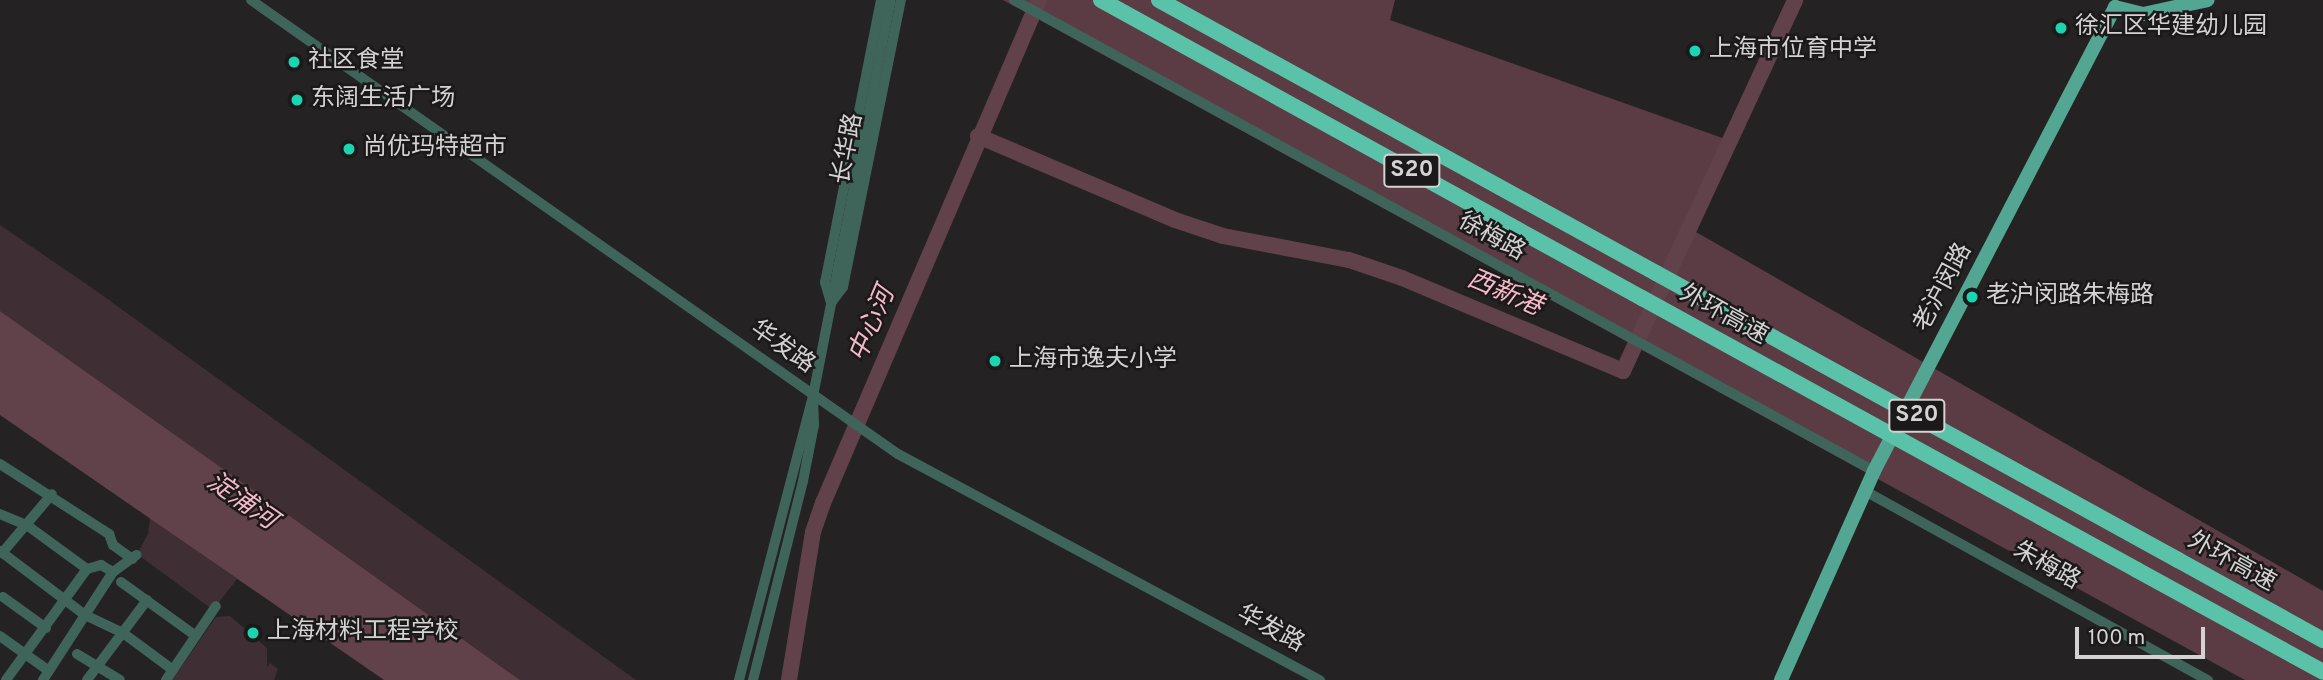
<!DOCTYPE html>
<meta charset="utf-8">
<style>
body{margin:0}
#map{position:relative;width:2323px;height:680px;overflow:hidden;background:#252223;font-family:Overpass,"Noto Sans SC",sans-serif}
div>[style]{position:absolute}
.green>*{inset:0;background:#3f2e33}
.forest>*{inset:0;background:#5b3c45}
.water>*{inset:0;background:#61424b}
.river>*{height:16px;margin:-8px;padding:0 8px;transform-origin:8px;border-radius:8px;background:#61424b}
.minor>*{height:10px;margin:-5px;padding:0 5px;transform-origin:5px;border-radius:5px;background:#3f655a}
.major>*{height:14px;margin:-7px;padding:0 7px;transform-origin:7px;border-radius:7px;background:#53a792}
.highway>*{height:16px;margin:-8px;padding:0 8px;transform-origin:8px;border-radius:8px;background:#5ac2a8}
.highway-bridge>*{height:16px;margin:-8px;padding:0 8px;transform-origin:8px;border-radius:8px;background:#5ac2a8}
.dots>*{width:19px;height:19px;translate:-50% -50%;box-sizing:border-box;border:4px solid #1b1919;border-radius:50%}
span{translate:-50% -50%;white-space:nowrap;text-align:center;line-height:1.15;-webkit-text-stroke:5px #1b1919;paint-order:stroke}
.shield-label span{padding:2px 5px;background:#1b1919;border:2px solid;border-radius:5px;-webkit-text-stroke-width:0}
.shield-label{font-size:23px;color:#d4d2d3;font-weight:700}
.poi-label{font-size:24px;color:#d4d2d3}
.left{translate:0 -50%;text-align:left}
.street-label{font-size:24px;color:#d4d2d3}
.water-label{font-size:26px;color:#f6b9ca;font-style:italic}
.scale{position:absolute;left:2075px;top:627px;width:130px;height:32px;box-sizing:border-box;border:4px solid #d4d2d3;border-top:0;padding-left:9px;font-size:21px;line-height:24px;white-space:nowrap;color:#d4d2d3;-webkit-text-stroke:5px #1b1919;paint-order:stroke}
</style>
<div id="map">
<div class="green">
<div style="clip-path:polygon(0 225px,95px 290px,636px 680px,520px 680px,0 311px)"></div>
<div style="clip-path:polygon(150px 518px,237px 579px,213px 610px,137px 554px,148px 534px)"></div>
<div style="clip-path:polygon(230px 616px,267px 648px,267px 667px,270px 663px,278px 669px,274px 680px,172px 680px,216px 617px)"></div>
</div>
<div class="forest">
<div style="clip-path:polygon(1003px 0,1395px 0,1390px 20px,1728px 140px,1696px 232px,2323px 591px,2323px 680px,2245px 680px)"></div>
</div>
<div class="water">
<div style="clip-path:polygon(0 311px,322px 539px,520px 680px,384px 680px,0 415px)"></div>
</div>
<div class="river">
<div style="left:978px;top:136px;width:214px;rotate:23.1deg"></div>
<div style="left:1175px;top:220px;width:51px;rotate:18.4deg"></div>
<div style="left:1223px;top:236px;width:128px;rotate:10.8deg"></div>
<div style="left:1349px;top:260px;width:56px;rotate:18.8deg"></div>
<div style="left:1402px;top:278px;width:240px;rotate:22.8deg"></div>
<div style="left:1623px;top:371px;width:409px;rotate:-65.1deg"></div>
<div style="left:789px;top:680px;width:150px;rotate:-80.8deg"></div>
<div style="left:813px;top:532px;width:31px;rotate:-71deg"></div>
<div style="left:823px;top:503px;width:547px;rotate:-66.76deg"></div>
</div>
<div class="minor">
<div style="left:251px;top:0;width:790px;rotate:35.06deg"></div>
<div style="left:898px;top:454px;width:479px;rotate:28.2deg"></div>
<div style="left:881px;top:0;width:288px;rotate:101.2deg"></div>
<div style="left:825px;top:282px;width:22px;rotate:74deg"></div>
<div style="left:831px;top:303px;width:20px;rotate:-53deg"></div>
<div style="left:843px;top:287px;width:293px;rotate:-78.6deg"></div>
<div style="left:1014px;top:0;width:981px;rotate:28.71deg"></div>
<div style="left:0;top:464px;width:130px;rotate:32.7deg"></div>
<div style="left:109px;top:534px;width:12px;rotate:70deg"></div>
<div style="left:113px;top:545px;width:24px;rotate:36deg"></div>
<div style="left:1865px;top:491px;width:392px;rotate:28.9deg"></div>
<div style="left:0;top:514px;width:30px;rotate:23deg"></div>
<div style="left:28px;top:526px;width:73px;rotate:36.1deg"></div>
<div style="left:87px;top:569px;width:15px;rotate:-16deg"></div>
<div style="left:101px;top:565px;width:14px;rotate:30deg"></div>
<div style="left:0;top:551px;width:106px;rotate:37deg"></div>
<div style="left:85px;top:615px;width:42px;rotate:25.3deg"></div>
<div style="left:123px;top:633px;width:62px;rotate:36.5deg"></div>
<div style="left:2px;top:553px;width:77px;rotate:-49.7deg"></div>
<div style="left:121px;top:582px;width:92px;rotate:35.8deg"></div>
<div style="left:3px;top:597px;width:53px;rotate:35.8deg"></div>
<div style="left:0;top:636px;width:60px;rotate:35.5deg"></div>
<div style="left:77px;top:654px;width:50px;rotate:31.2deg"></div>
<div style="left:6px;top:680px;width:137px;rotate:-53.9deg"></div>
<div style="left:43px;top:680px;width:129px;rotate:-57.1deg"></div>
<div style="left:113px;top:572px;width:29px;rotate:-36deg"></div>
<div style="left:87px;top:680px;width:100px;rotate:-53.1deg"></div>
<div style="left:166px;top:680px;width:89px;rotate:-56deg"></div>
<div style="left:739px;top:680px;width:293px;rotate:-75.4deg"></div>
<div style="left:813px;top:396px;width:404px;rotate:-78.9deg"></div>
<div style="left:753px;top:680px;width:205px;rotate:-75.9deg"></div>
<div style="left:803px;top:481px;width:57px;rotate:-78.9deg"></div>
<div style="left:814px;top:425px;width:23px;rotate:-92deg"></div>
</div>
<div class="major">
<div style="left:1781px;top:680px;width:229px;rotate:-66deg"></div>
<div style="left:1874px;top:471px;width:523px;rotate:-62.55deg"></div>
<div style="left:2115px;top:7px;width:29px;rotate:14deg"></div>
<div style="left:2143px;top:14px;width:66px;rotate:-12.2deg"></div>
</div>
<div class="highway">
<div style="left:1101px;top:0;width:618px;rotate:28.85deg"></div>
<div style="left:1159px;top:0;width:567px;rotate:28.78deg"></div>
<div style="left:2178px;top:560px;width:166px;rotate:28.9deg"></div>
<div style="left:2137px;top:570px;width:212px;rotate:28.7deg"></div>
</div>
<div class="highway-bridge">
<div style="left:1656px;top:273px;width:596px;rotate:28.8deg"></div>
<div style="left:1642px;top:298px;width:565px;rotate:28.79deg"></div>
</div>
<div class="dots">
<div style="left:2061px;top:28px;background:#1bd5b2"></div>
<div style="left:1695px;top:51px;background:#1bd5b2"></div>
<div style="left:294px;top:62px;background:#1bd5b2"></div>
<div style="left:297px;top:100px;background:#1bd5b2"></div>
<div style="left:349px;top:149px;background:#1bd5b2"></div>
<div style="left:1972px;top:297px;background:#1bd5b2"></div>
<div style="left:995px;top:361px;background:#1bd5b2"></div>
<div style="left:253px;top:633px;background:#1bd5b2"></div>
</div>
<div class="shield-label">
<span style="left:1412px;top:171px">S20</span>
<span style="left:1917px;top:416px">S20</span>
</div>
<div class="poi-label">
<span class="left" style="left:2075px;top:28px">徐汇区华建幼儿园</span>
<span class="left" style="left:1709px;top:51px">上海市位育中学</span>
<span class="left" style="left:308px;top:62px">社区食堂</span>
<span class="left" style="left:311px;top:100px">东阔生活广场</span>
<span class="left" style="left:363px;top:149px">尚优玛特超市</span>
<span class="left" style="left:1986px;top:297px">老沪闵路朱梅路</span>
<span class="left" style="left:1009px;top:361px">上海市逸夫小学</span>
<span class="left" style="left:267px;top:633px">上海材料工程学校</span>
</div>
<div class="street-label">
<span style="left:849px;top:149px;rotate:-79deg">长华路</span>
<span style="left:1491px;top:238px;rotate:29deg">徐梅路</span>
<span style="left:1944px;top:288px;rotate:-62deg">老沪闵路</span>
<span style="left:1723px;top:316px;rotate:29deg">外环高速</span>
<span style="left:782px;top:348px;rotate:35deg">华发路</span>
<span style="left:2231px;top:563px;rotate:29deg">外环高速</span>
<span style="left:2046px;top:567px;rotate:29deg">朱梅路</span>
<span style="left:1270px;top:630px;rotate:28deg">华发路</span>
</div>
<div class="water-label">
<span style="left:1504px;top:294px;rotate:23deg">西新港</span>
<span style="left:873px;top:325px;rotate:-67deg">中心河</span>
<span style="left:241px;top:502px;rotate:35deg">淀浦河</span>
</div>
<div class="scale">100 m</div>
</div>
